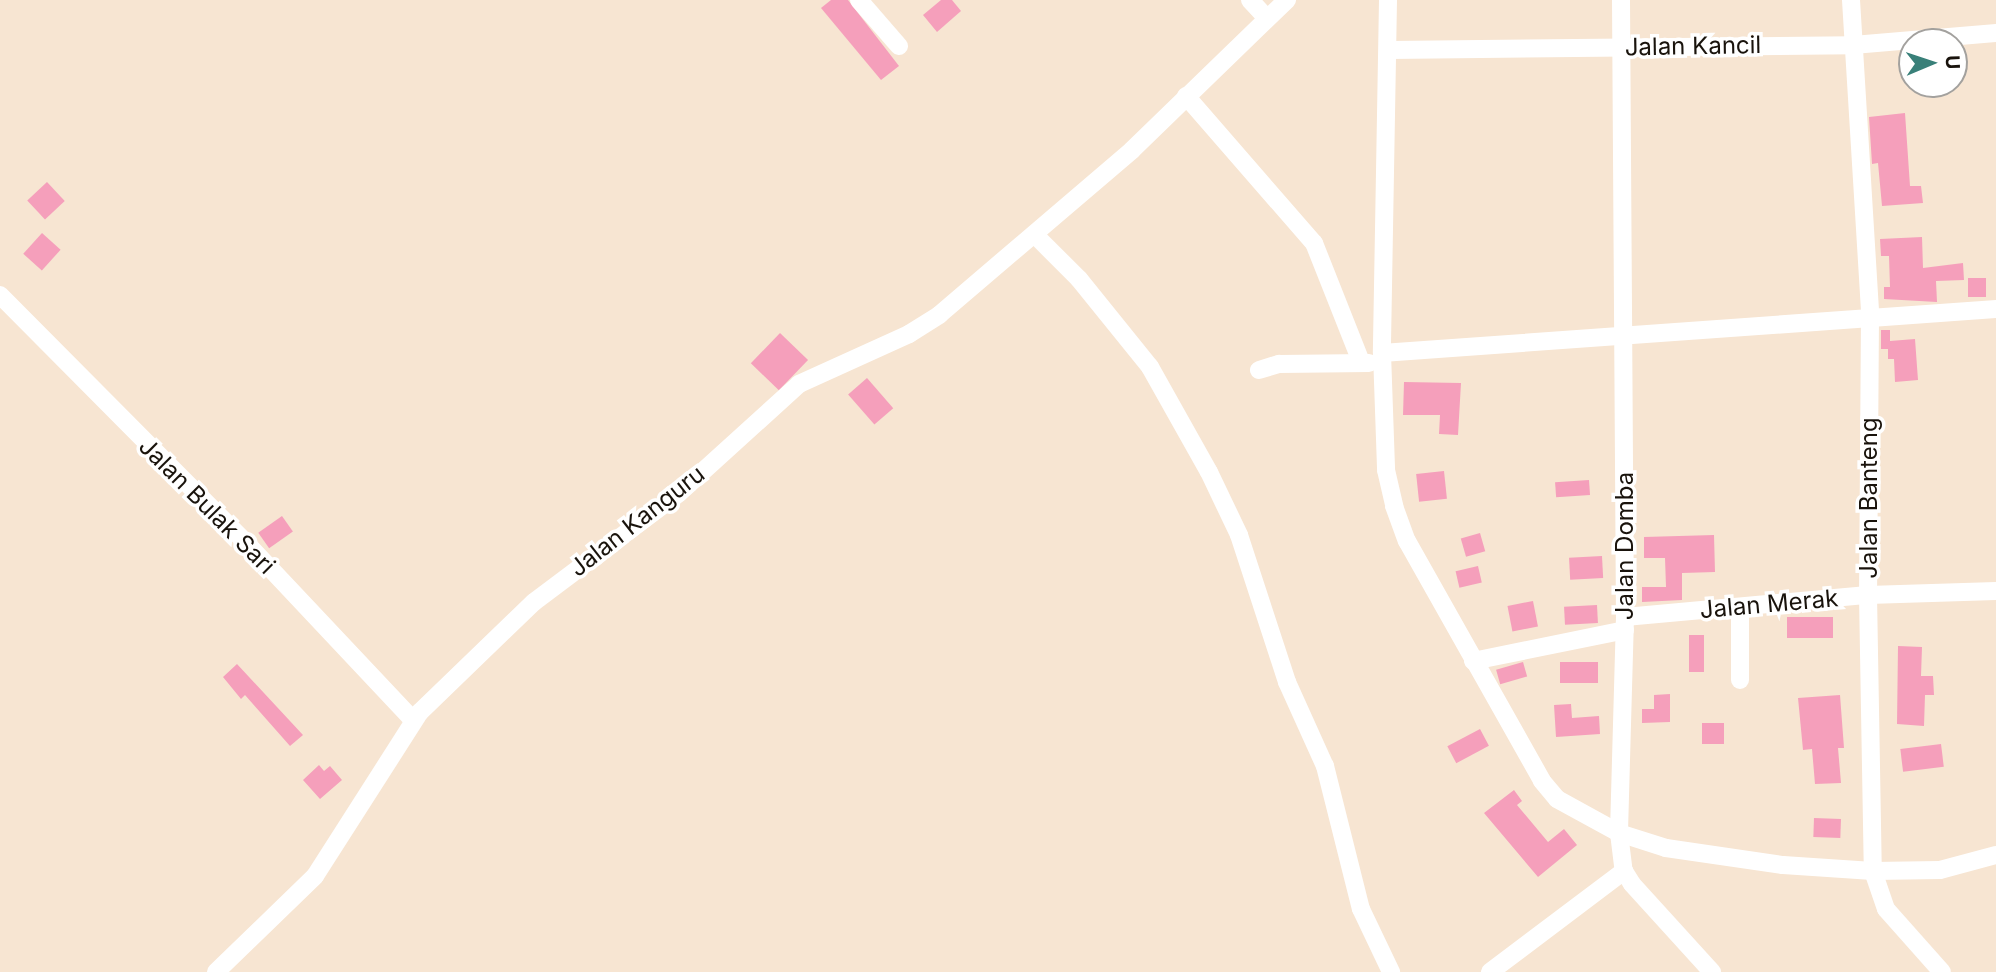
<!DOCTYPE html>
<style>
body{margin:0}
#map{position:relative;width:1996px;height:972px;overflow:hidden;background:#f7e5d2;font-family:Inter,sans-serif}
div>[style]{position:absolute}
.building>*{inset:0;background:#f59fbb;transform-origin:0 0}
.minor>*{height:18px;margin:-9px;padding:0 9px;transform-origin:9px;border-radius:9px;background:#fff}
span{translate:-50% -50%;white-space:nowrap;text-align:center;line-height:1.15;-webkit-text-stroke:7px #fff;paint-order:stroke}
.street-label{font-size:24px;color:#19130c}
.north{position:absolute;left:1898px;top:28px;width:70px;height:70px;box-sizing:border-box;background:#fff;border:2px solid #a3a19e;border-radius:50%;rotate:88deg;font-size:19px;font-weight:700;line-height:28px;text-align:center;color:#19130c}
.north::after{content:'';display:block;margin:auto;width:24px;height:32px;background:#398079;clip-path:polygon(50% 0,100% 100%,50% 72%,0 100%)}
</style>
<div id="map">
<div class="building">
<div style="clip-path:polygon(831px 0,848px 0,899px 66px,881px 80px,821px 8px)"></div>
<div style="clip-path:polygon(941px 0,952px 0,961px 11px,937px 32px,923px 15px)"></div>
<div style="clip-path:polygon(1905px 113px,1910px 186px,1921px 186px,1923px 203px,1882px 206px,1878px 163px,1872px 164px,1869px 117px)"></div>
<div style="left:47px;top:182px;width:26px;height:27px;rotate:47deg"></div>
<div style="left:42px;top:233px;width:25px;height:28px;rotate:42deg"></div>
<div style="clip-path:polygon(1922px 237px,1923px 268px,1963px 263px,1964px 280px,1936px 281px,1937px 302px,1884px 299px,1884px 287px,1890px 287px,1889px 256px,1881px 256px,1880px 239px)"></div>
<div style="left:1968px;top:278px;width:18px;height:19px"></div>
<div style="clip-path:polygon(1881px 330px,1890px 330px,1890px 341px,1915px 339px,1918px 380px,1895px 382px,1894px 359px,1888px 359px,1888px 349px,1881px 349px)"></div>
<div style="left:780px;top:333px;width:39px;height:42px;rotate:44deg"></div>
<div style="left:867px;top:378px;width:40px;height:25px;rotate:49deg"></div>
<div style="clip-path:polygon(1404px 382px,1461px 383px,1458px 435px,1439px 434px,1440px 415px,1403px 415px)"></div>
<div style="left:1444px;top:471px;width:28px;height:28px;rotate:84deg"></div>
<div style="left:1589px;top:480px;width:15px;height:34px;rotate:86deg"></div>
<div style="left:282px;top:516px;width:19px;height:29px;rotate:55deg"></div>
<div style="left:1480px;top:533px;width:19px;height:20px;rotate:74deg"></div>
<div style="clip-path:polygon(1714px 535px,1715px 572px,1682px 573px,1682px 600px,1642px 602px,1642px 587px,1666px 587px,1665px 558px,1644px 558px,1644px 537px)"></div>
<div style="left:1602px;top:556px;width:22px;height:33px;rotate:87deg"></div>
<div style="left:1478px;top:566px;width:17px;height:23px;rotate:77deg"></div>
<div style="left:1533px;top:601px;width:26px;height:26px;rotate:79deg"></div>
<div style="left:1597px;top:605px;width:18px;height:33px;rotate:87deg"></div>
<div style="left:1833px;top:617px;width:21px;height:46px;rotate:90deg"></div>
<div style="left:1689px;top:635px;width:15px;height:37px"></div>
<div style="clip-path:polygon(1898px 646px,1922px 647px,1921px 676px,1933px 676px,1934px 695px,1925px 695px,1924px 726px,1897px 724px)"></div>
<div style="left:1523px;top:662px;width:15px;height:28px;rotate:74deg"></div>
<div style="left:1598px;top:662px;width:21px;height:38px;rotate:90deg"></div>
<div style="clip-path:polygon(237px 664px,303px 735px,290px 746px,245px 695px,241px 699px,223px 677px)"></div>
<div style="clip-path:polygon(1670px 694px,1670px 722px,1642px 723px,1642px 709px,1654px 709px,1654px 695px)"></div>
<div style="clip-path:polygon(1840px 695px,1844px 748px,1838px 748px,1841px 783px,1815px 784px,1812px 749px,1803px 750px,1798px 698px)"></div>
<div style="clip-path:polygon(1571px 704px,1572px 718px,1599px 716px,1600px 734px,1556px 737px,1554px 705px)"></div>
<div style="left:1702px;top:723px;width:22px;height:21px"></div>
<div style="left:1480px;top:729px;width:19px;height:37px;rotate:62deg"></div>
<div style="left:1941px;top:744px;width:23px;height:41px;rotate:83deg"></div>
<div style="clip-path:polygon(319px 765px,324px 771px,330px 766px,342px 780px,320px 799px,303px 780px)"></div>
<div style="clip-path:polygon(1514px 790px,1522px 801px,1517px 805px,1548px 842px,1564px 829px,1577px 845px,1538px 877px,1484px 813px)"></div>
<div style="left:1814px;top:818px;width:27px;height:19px;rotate:2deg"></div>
</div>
<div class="minor">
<div style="left:859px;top:0;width:61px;rotate:49deg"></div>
<div style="left:1250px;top:0;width:25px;rotate:47deg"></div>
<div style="left:1388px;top:0;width:353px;rotate:91deg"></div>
<div style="left:1382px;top:353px;width:117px;rotate:88deg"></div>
<div style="left:1386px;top:470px;width:37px;rotate:77deg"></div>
<div style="left:1394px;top:506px;width:37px;rotate:70deg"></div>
<div style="left:1407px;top:541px;width:275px;rotate:60.6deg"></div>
<div style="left:1542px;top:781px;width:23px;rotate:50deg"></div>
<div style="left:1557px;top:799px;width:71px;rotate:28.7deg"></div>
<div style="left:1619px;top:833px;width:38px;rotate:83deg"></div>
<div style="left:1624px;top:871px;width:15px;rotate:58deg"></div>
<div style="left:1632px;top:884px;width:119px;rotate:47.7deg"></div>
<div style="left:1621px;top:0;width:617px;rotate:89.63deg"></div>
<div style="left:1625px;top:617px;width:216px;rotate:91.6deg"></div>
<div style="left:1619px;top:833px;width:49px;rotate:17.7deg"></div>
<div style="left:1666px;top:848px;width:118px;rotate:8.3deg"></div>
<div style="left:1783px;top:865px;width:90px;rotate:3.8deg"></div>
<div style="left:1873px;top:871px;width:67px;rotate:-0.9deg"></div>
<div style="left:1940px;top:870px;width:58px;rotate:-15deg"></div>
<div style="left:1851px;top:0;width:316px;rotate:86.5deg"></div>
<div style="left:1870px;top:315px;width:280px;rotate:90.4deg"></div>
<div style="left:1868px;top:595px;width:276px;rotate:89deg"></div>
<div style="left:1873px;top:871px;width:40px;rotate:71.1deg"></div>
<div style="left:1886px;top:909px;width:84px;rotate:48.4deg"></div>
<div style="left:1389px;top:50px;width:464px;rotate:-0.6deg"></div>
<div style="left:1853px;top:45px;width:144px;rotate:-4.8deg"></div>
<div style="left:1186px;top:96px;width:195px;rotate:49deg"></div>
<div style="left:1314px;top:243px;width:128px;rotate:68.4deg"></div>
<div style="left:1036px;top:236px;width:61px;rotate:45deg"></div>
<div style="left:1079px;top:279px;width:113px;rotate:51.1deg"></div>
<div style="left:1150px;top:367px;width:120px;rotate:60.7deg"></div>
<div style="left:1209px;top:472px;width:70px;rotate:64.5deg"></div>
<div style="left:1239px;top:535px;width:155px;rotate:71.9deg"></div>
<div style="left:1287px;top:682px;width:92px;rotate:65.7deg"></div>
<div style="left:1325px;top:766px;width:147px;rotate:75.9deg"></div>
<div style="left:1361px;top:909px;width:70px;rotate:64.5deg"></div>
<div style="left:0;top:295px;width:355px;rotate:45.2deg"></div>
<div style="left:250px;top:547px;width:238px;rotate:46.7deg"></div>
<div style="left:1382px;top:353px;width:616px;rotate:-4.1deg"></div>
<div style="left:1259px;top:370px;width:21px;rotate:-17deg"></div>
<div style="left:1279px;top:364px;width:90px;rotate:-0.6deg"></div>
<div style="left:1740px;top:607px;width:73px;rotate:90deg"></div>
<div style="left:1625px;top:617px;width:244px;rotate:-5.2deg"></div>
<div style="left:1868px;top:595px;width:128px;rotate:-1.8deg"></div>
<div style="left:1473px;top:661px;width:155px;rotate:-11.5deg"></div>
<div style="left:216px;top:972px;width:138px;rotate:-44.1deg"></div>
<div style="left:315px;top:876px;width:195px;rotate:-57.4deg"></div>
<div style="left:420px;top:712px;width:158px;rotate:-44deg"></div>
<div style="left:534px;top:602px;width:181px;rotate:-36.9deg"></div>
<div style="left:679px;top:493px;width:162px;rotate:-42.2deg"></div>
<div style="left:799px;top:384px;width:121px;rotate:-24.4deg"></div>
<div style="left:909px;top:334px;width:36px;rotate:-32deg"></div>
<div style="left:939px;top:315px;width:254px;rotate:-40.5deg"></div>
<div style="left:1132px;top:150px;width:216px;rotate:-44.1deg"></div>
<div style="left:1490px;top:972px;width:168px;rotate:-37deg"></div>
</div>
<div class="street-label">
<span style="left:1693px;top:46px;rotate:-1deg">Jalan Kancil</span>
<span style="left:1869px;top:498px;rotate:-90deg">Jalan Banteng</span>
<span style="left:207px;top:506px;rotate:45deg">Jalan Bulak Sari</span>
<span style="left:637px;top:521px;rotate:-38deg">Jalan Kanguru</span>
<span style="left:1625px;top:546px;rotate:-90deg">Jalan Domba</span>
<span style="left:1769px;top:604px;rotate:-5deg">Jalan Merak</span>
</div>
<div class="north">U</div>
</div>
